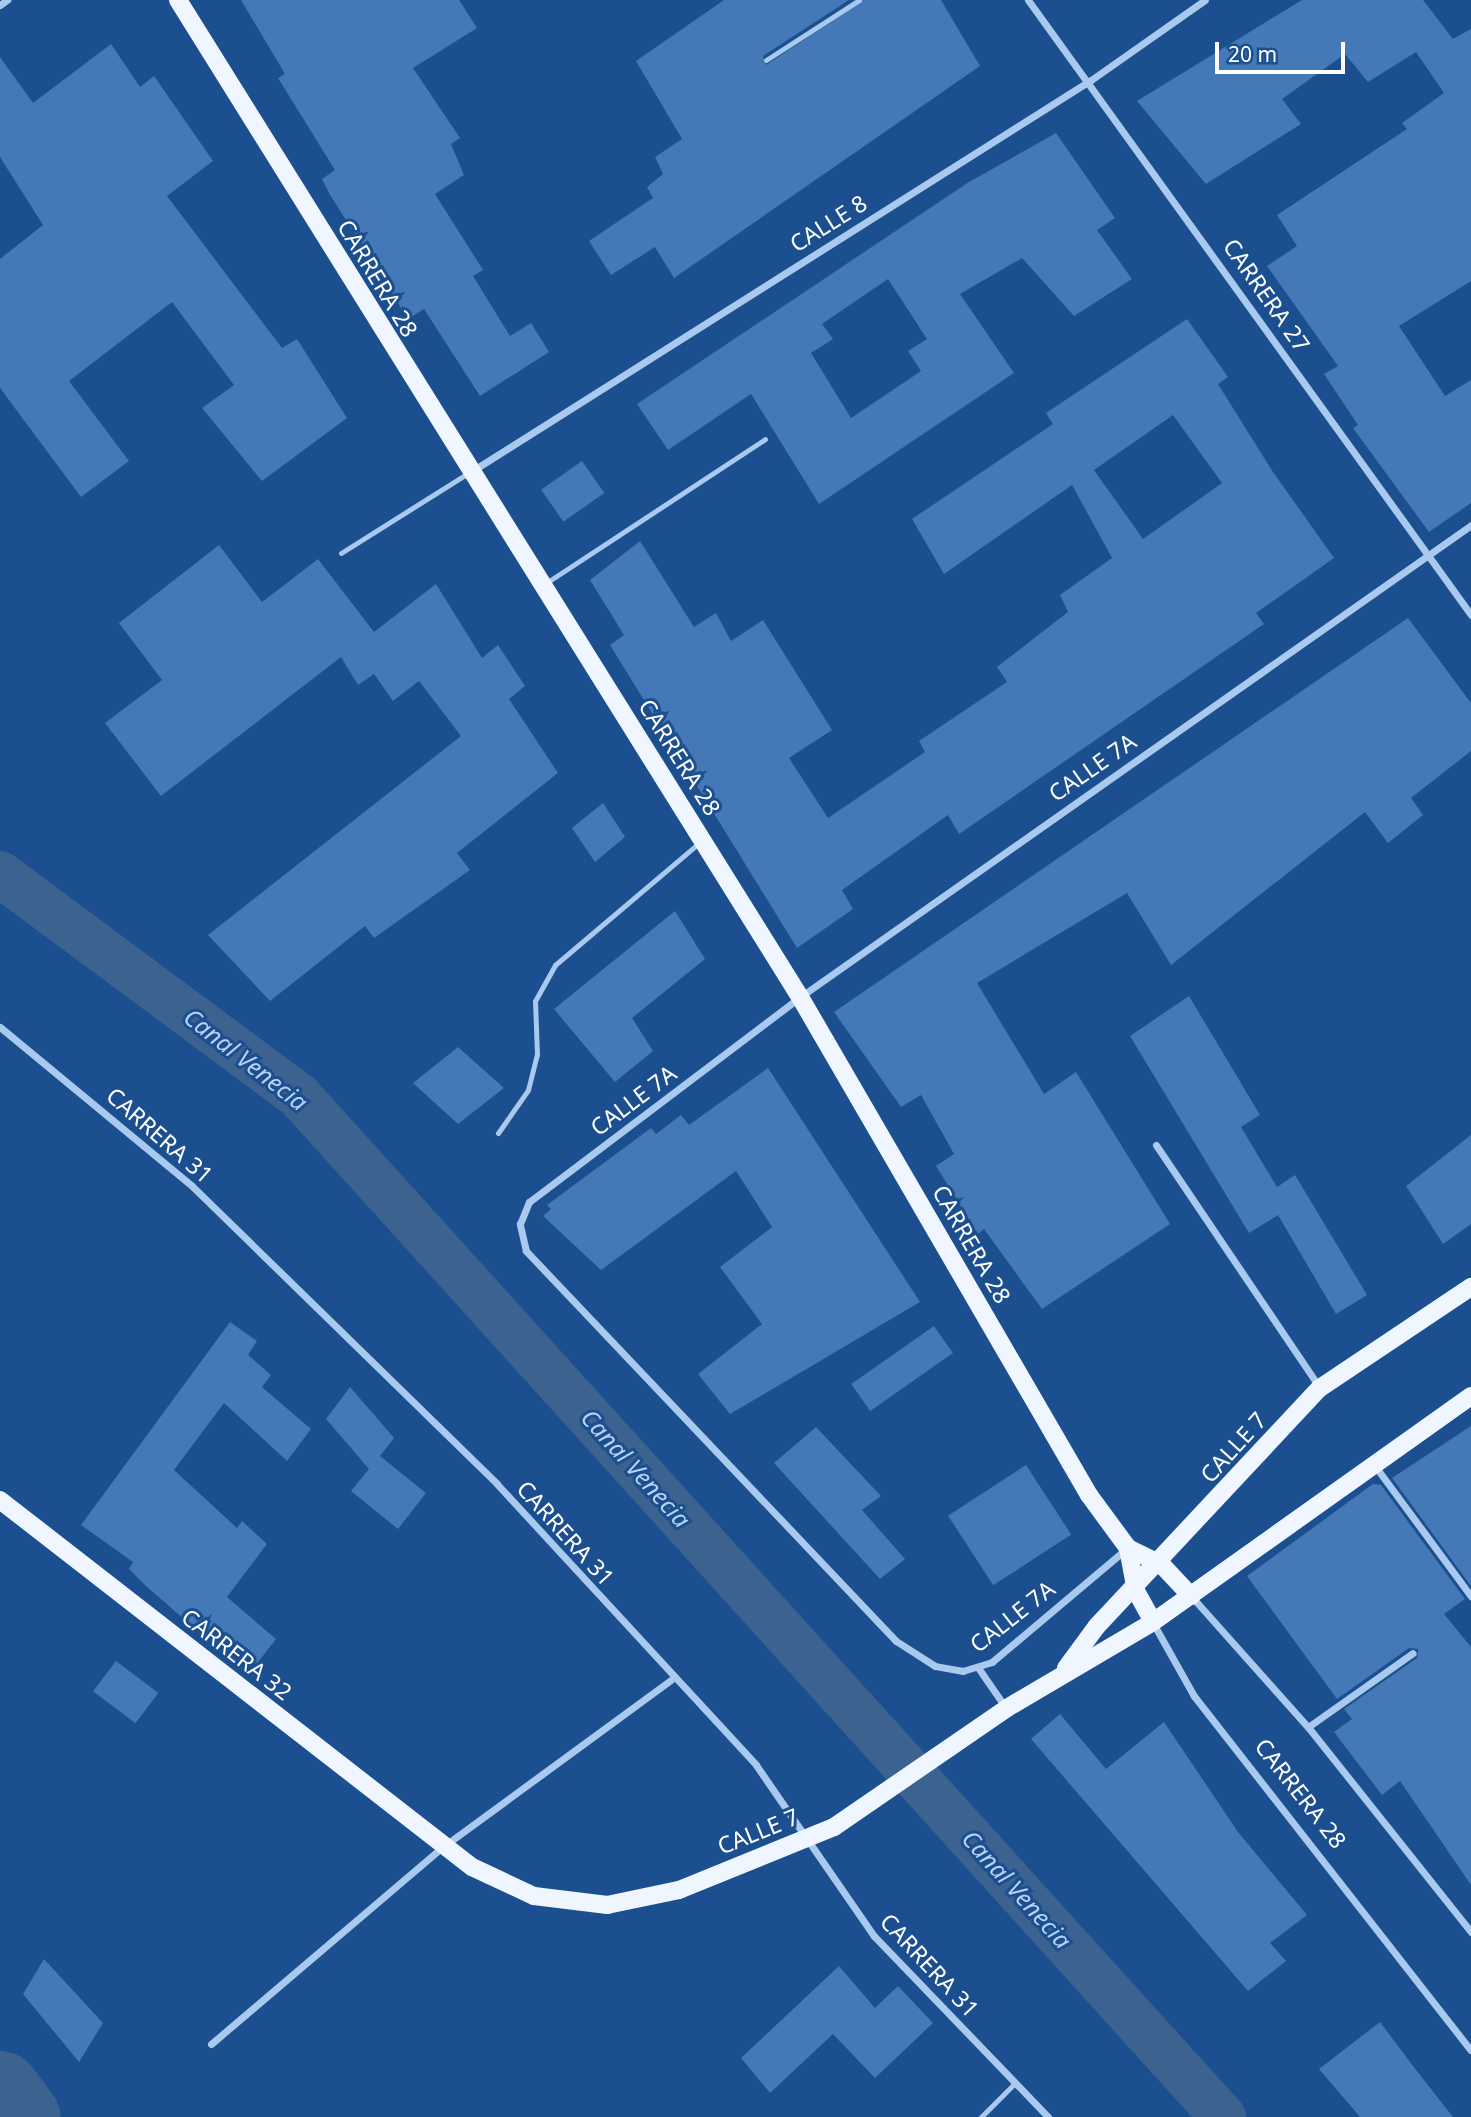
<!DOCTYPE html>
<style>
body{margin:0}
#map{position:relative;width:1471px;height:2117px;overflow:hidden;background:#1b4f8f;font-family:"Noto Sans",sans-serif}
div>[style]{position:absolute}
.canal>*{height:46px;margin:-23px;padding:0 23px;transform-origin:23px;border-radius:23px;background:#3c6290}
.river>*{height:79px;margin:-39.5px;padding:0 39.5px;transform-origin:39.5px;border-radius:39.5px;background:#3c6290}
.building>*{inset:0;background:#4478b7;transform-origin:0 0}
.service>*{height:5px;margin:-2.5px;padding:0 2.5px;transform-origin:2.5px;border-radius:2.5px;background:#a9c9ee}
.minor>*{height:7px;margin:-3.5px;padding:0 3.5px;transform-origin:3.5px;border-radius:3.5px;background:#a9c9ee}
.primary>*{height:18px;margin:-9px;padding:0 9px;transform-origin:9px;border-radius:9px;background:#f0f6ff}
span{translate:-50% -50%;white-space:nowrap;text-align:center;line-height:1.15;-webkit-text-stroke:6px #1b4f8f;paint-order:stroke}
.street-label{font-size:23px;color:#fff}
.water-label{font-size:24px;color:#b5d3f5;font-style:italic}
.scale{position:absolute;left:1215px;top:42px;width:130px;height:32px;box-sizing:border-box;border:4px solid #fff;border-top:0;padding-left:9px;font-size:21px;line-height:24px;white-space:nowrap;color:#fff;-webkit-text-stroke:5px #1b4f8f;paint-order:stroke}
</style>
<div id="map">
<div class="canal">
<div style="left:0;top:874px;width:372px;rotate:36.6deg"></div>
<div style="left:299px;top:1096px;width:1377px;rotate:47.86deg"></div>
</div>
<div class="river">
<div style="left:0;top:2090px;width:34px;rotate:53deg"></div>
</div>
<div class="building">
<div style="clip-path:polygon(241px 0,459px 0,477px 28px,413px 68px,460px 138px,451px 144px,464px 175px,435px 194px,483px 270px,473px 276px,510px 336px,531px 323px,549px 352px,480px 396px,424px 309px,408px 319px,329px 193px,322px 179px,335px 170px,278px 78px,285px 74px)"></div>
<div style="clip-path:polygon(724px 0,849px 0,763px 56px,766px 65px,864px 0,941px 0,980px 66px,674px 278px,655px 247px,611px 275px,589px 241px,653px 198px,647px 187px,663px 174px,655px 157px,682px 139px,636px 61px)"></div>
<div style="clip-path:polygon(1302px 0,1423px 0,1453px 39px,1471px 29px,1471px 281px,1399px 326px,1445px 396px,1471px 380px,1471px 503px,1429px 532px,1353px 428px,1358px 425px,1324px 374px,1338px 366px,1267px 266px,1297px 246px,1277px 215px,1407px 129px,1402px 123px,1444px 93px,1416px 52px,1368px 82px,1345px 54px,1282px 99px,1301px 124px,1206px 184px,1137px 101px)"></div>
<div style="clip-path:polygon(111px 44px,140px 87px,154px 76px,213px 161px,167px 196px,282px 348px,297px 339px,347px 418px,262px 481px,202px 408px,234px 385px,172px 302px,69px 381px,129px 461px,81px 497px,0 388px,0 259px,43px 225px,0 157px,0 57px,33px 103px)"></div>
<div style="clip-path:polygon(evenodd,1056px 133px,1115px 218px,1097px 230px,1132px 279px,1074px 316px,1022px 258px,960px 294px,1014px 373px,819px 504px,751px 394px,668px 450px,637px 404px,969px 182px,1056px 133px,888px 279px,927px 339px,908px 351px,921px 371px,851px 418px,811px 353px,833px 339px,822px 324px,888px 279px)"></div>
<div style="clip-path:polygon(evenodd,1187px 319px,1228px 377px,1218px 384px,1273px 472px,1334px 558px,1256px 613px,1264px 624px,959px 834px,948px 815px,842px 890px,853px 909px,797px 948px,610px 645px,624px 635px,590px 580px,640px 541px,694px 627px,716px 613px,731px 641px,763px 620px,832px 730px,789px 758px,828px 818px,925px 752px,919px 741px,1007px 682px,997px 667px,1068px 612px,1060px 595px,1112px 558px,1072px 485px,944px 574px,912px 519px,1053px 424px,1046px 413px,1187px 319px,1173px 415px,1222px 483px,1143px 539px,1094px 470px,1173px 415px)"></div>
<div style="left:582px;top:461px;width:39px;height:50px;rotate:55deg"></div>
<div style="clip-path:polygon(219px 545px,262px 602px,318px 559px,374px 632px,436px 584px,482px 658px,498px 645px,525px 686px,509px 699px,558px 773px,457px 853px,470px 870px,374px 938px,365px 926px,270px 1001px,208px 935px,461px 736px,419px 681px,393px 701px,374px 674px,358px 685px,341px 657px,161px 796px,105px 723px,162px 680px,119px 623px)"></div>
<div style="clip-path:polygon(1408px 618px,1471px 703px,1471px 751px,1411px 798px,1423px 815px,1388px 843px,1365px 812px,1171px 965px,1127px 893px,977px 983px,1044px 1094px,1076px 1072px,1170px 1224px,1042px 1309px,984px 1229px,978px 1234px,936px 1166px,954px 1154px,921px 1095px,901px 1107px,834px 1012px)"></div>
<div style="clip-path:polygon(603px 803px,625px 837px,595px 862px,572px 828px)"></div>
<div style="clip-path:polygon(675px 911px,705px 959px,632px 1018px,653px 1051px,615px 1082px,554px 1009px)"></div>
<div style="clip-path:polygon(1189px 996px,1260px 1115px,1241px 1127px,1277px 1187px,1295px 1175px,1367px 1295px,1336px 1314px,1278px 1215px,1249px 1233px,1130px 1036px)"></div>
<div style="clip-path:polygon(458px 1047px,504px 1088px,458px 1124px,413px 1083px)"></div>
<div style="clip-path:polygon(768px 1068px,920px 1302px,730px 1414px,698px 1374px,762px 1324px,720px 1267px,772px 1227px,736px 1171px,601px 1270px,543px 1216px,551px 1209px,547px 1205px,651px 1128px,656px 1134px,681px 1115px,689px 1125px)"></div>
<div style="clip-path:polygon(1471px 1135px,1471px 1224px,1443px 1244px,1406px 1186px)"></div>
<div style="clip-path:polygon(230px 1322px,257px 1341px,248px 1355px,271px 1375px,262px 1387px,311px 1429px,287px 1461px,224px 1403px,174px 1470px,237px 1528px,242px 1521px,267px 1544px,227px 1597px,276px 1639px,248px 1675px,146px 1586px,129px 1569px,133px 1562px,81px 1525px)"></div>
<div style="left:934px;top:1326px;width:33px;height:101px;rotate:55deg"></div>
<div style="clip-path:polygon(350px 1387px,394px 1438px,380px 1456px,426px 1493px,398px 1529px,351px 1491px,369px 1469px,326px 1419px)"></div>
<div style="clip-path:polygon(1471px 1426px,1471px 1586px,1392px 1478px)"></div>
<div style="clip-path:polygon(816px 1427px,881px 1496px,862px 1510px,905px 1559px,880px 1579px,774px 1463px)"></div>
<div style="left:1026px;top:1465px;width:83px;height:93px;rotate:57deg"></div>
<div style="clip-path:polygon(1373px 1484px,1381px 1485px,1465px 1599px,1444px 1614px,1471px 1647px,1471px 1885px,1400px 1781px,1382px 1795px,1334px 1732px,1352px 1719px,1344px 1709px,1417px 1658px,1418px 1649px,1409px 1648px,1337px 1699px,1247px 1576px)"></div>
<div style="left:116px;top:1661px;width:53px;height:38px;rotate:37deg"></div>
<div style="clip-path:polygon(1060px 1714px,1106px 1769px,1164px 1722px,1238px 1832px,1307px 1915px,1270px 1943px,1286px 1961px,1248px 1991px,1031px 1739px)"></div>
<div style="clip-path:polygon(44px 1959px,103px 2023px,79px 2062px,23px 1994px)"></div>
<div style="clip-path:polygon(839px 1966px,875px 2008px,898px 1986px,933px 2023px,875px 2078px,833px 2034px,770px 2093px,741px 2058px)"></div>
<div style="clip-path:polygon(1380px 2022px,1413px 2066px,1453px 2117px,1360px 2117px,1319px 2069px)"></div>
</div>
<div class="service">
<div style="left:766px;top:60px;width:111px;rotate:-32.8deg"></div>
<div style="left:341px;top:553px;width:150px;rotate:-32.2deg"></div>
<div style="left:546px;top:583px;width:262px;rotate:-33.3deg"></div>
<div style="left:498px;top:1133px;width:52px;rotate:-55.1deg"></div>
<div style="left:528px;top:1090px;width:36px;rotate:-76deg"></div>
<div style="left:537px;top:1055px;width:54px;rotate:-92.1deg"></div>
<div style="left:535px;top:1001px;width:41px;rotate:-60.9deg"></div>
<div style="left:555px;top:965px;width:190px;rotate:-40.3deg"></div>
<div style="left:981px;top:2117px;width:48px;rotate:-45deg"></div>
</div>
<div class="minor">
<div style="left:1028px;top:0;width:758px;rotate:54.23deg"></div>
<div style="left:0;top:5px;width:9px;rotate:-36deg"></div>
<div style="left:472px;top:471px;width:732px;rotate:-32.28deg"></div>
<div style="left:1091px;top:80px;width:139px;rotate:-35.1deg"></div>
<div style="left:0;top:1027px;width:249px;rotate:39.6deg"></div>
<div style="left:192px;top:1186px;width:426px;rotate:44.3deg"></div>
<div style="left:497px;top:1484px;width:382px;rotate:47.3deg"></div>
<div style="left:756px;top:1765px;width:208px;rotate:55.4deg"></div>
<div style="left:874px;top:1936px;width:251px;rotate:46.1deg"></div>
<div style="left:1156px;top:1145px;width:293px;rotate:56deg"></div>
<div style="left:1375px;top:1466px;width:162px;rotate:53.6deg"></div>
<div style="left:1126px;top:1549px;width:175px;rotate:139.9deg"></div>
<div style="left:992px;top:1662px;width:30px;rotate:163deg"></div>
<div style="left:963px;top:1671px;width:28px;rotate:-170deg"></div>
<div style="left:935px;top:1666px;width:46px;rotate:-147.3deg"></div>
<div style="left:896px;top:1641px;width:538px;rotate:-133.49deg"></div>
<div style="left:526px;top:1251px;width:28px;rotate:-103deg"></div>
<div style="left:520px;top:1224px;width:24px;rotate:-68deg"></div>
<div style="left:529px;top:1202px;width:340px;rotate:-37.1deg"></div>
<div style="left:800px;top:997px;width:820px;rotate:-35.12deg"></div>
<div style="left:1192px;top:1597px;width:174px;rotate:48.3deg"></div>
<div style="left:1308px;top:1727px;width:262px;rotate:51.5deg"></div>
<div style="left:1153px;top:1623px;width:84px;rotate:60.7deg"></div>
<div style="left:1194px;top:1696px;width:449px;rotate:52deg"></div>
<div style="left:979px;top:1669px;width:47px;rotate:55.3deg"></div>
<div style="left:1308px;top:1727px;width:128px;rotate:-35.2deg"></div>
<div style="left:211px;top:2044px;width:306px;rotate:-40.4deg"></div>
<div style="left:444px;top:1846px;width:281px;rotate:-36.2deg"></div>
</div>
<div class="primary">
<div style="left:178px;top:0;width:1175px;rotate:58.04deg"></div>
<div style="left:800px;top:997px;width:576px;rotate:59.87deg"></div>
<div style="left:1089px;top:1495px;width:66px;rotate:53.7deg"></div>
<div style="left:1128px;top:1548px;width:44px;rotate:79.5deg"></div>
<div style="left:1136px;top:1591px;width:35px;rotate:61deg"></div>
<div style="left:0;top:1500px;width:598px;rotate:37.87deg"></div>
<div style="left:472px;top:1867px;width:68px;rotate:25.1deg"></div>
<div style="left:534px;top:1896px;width:74px;rotate:7deg"></div>
<div style="left:607px;top:1905px;width:74px;rotate:-11.8deg"></div>
<div style="left:679px;top:1890px;width:167px;rotate:-22.1deg"></div>
<div style="left:834px;top:1827px;width:210px;rotate:-34.5deg"></div>
<div style="left:1007px;top:1708px;width:169px;rotate:-30.5deg"></div>
<div style="left:1153px;top:1622px;width:390px;rotate:-35.4deg"></div>
<div style="left:1128px;top:1548px;width:37px;rotate:26deg"></div>
<div style="left:1161px;top:1564px;width:44px;rotate:46.8deg"></div>
<div style="left:1066px;top:1668px;width:52px;rotate:-53.6deg"></div>
<div style="left:1097px;top:1626px;width:326px;rotate:-46.9deg"></div>
<div style="left:1320px;top:1388px;width:182px;rotate:-33.8deg"></div>
</div>
<div class="street-label">
<span style="left:828px;top:223px;rotate:-32deg">CALLE 8</span>
<span style="left:378px;top:278px;rotate:59deg">CARRERA 28</span>
<span style="left:1267px;top:295px;rotate:55deg">CARRERA 27</span>
<span style="left:680px;top:757px;rotate:58deg">CARRERA 28</span>
<span style="left:1092px;top:767px;rotate:-35deg">CALLE 7A</span>
<span style="left:633px;top:1100px;rotate:-37deg">CALLE 7A</span>
<span style="left:160px;top:1135px;rotate:41deg">CARRERA 31</span>
<span style="left:972px;top:1244px;rotate:60deg">CARRERA 28</span>
<span style="left:1233px;top:1447px;rotate:-48deg">CALLE 7</span>
<span style="left:566px;top:1533px;rotate:48deg">CARRERA 31</span>
<span style="left:1012px;top:1616px;rotate:-38deg">CALLE 7A</span>
<span style="left:237px;top:1654px;rotate:38deg">CARRERA 32</span>
<span style="left:1301px;top:1793px;rotate:52deg">CARRERA 28</span>
<span style="left:758px;top:1831px;rotate:-22deg">CALLE 7</span>
<span style="left:930px;top:1965px;rotate:47deg">CARRERA 31</span>
</div>
<div class="water-label">
<span style="left:246px;top:1059px;rotate:38deg">Canal Venecia</span>
<span style="left:636px;top:1468px;rotate:48deg">Canal Venecia</span>
<span style="left:1017px;top:1889px;rotate:48deg">Canal Venecia</span>
</div>
<div class="scale">20 m</div>
</div>
